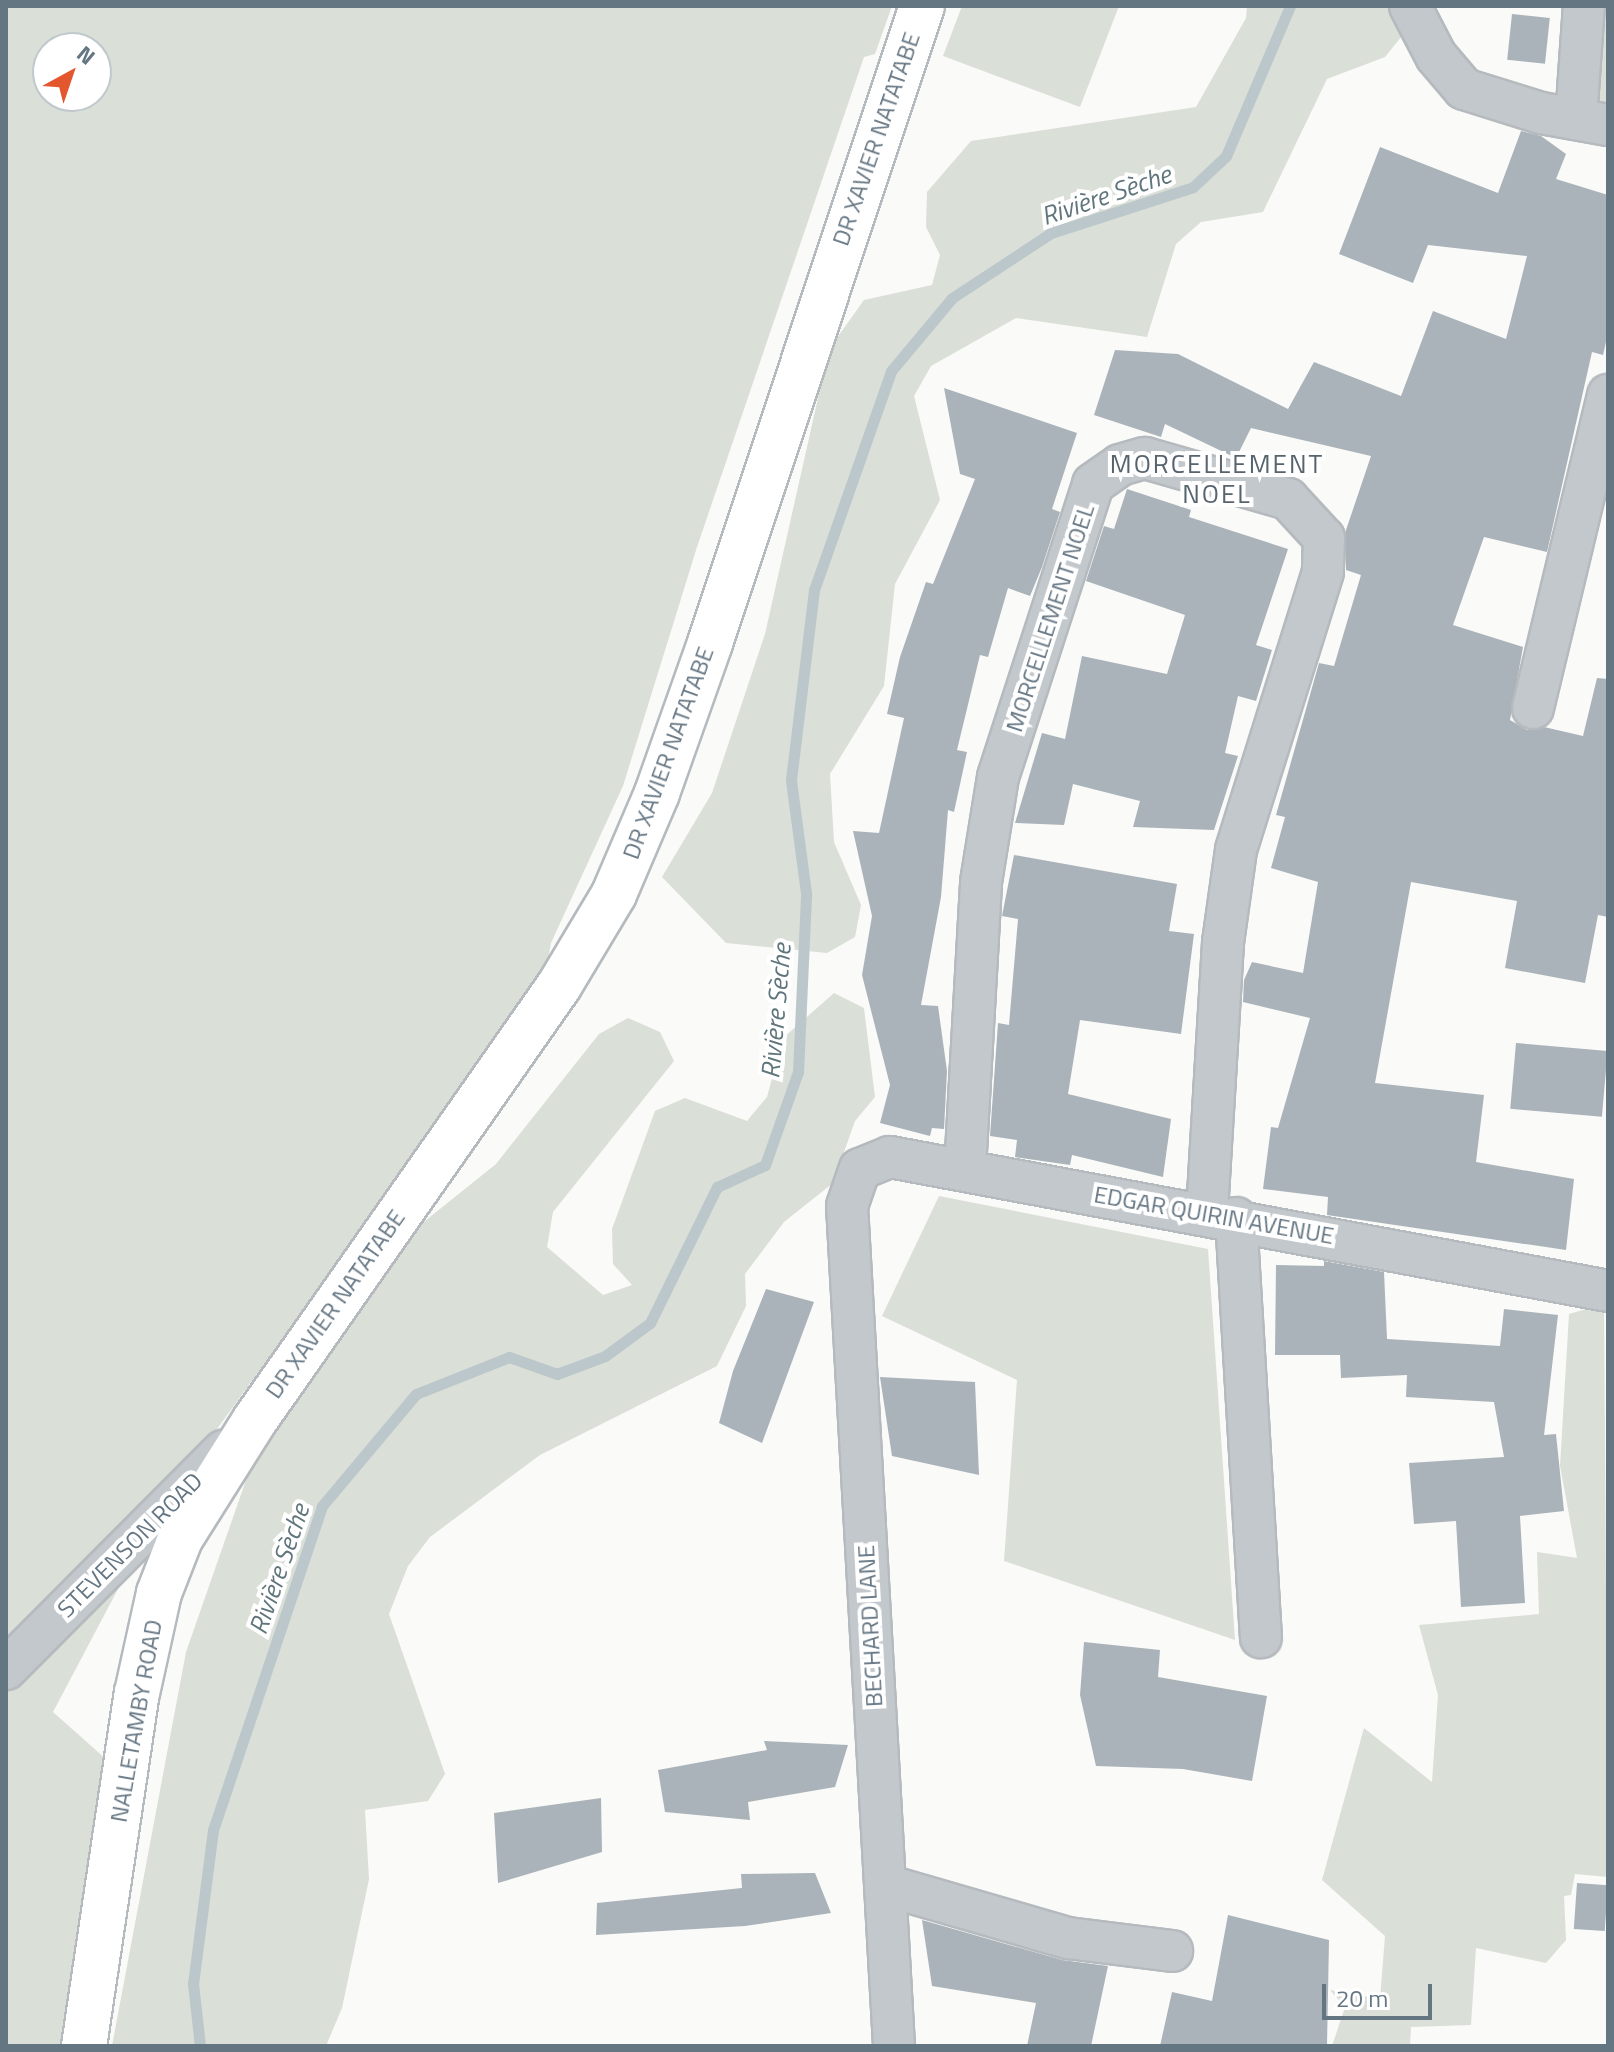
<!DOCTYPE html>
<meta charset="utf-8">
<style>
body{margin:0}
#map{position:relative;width:1614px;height:2052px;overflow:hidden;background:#fafaf8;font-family:"Titillium Web",sans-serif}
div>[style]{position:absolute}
.green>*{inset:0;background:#dadfd7}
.stream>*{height:11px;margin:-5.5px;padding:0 5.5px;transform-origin:5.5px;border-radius:5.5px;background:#bbc7cb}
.building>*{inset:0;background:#aab3b9;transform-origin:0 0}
.roads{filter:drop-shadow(2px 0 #b5babe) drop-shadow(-2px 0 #b5babe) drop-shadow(0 2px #b5babe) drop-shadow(0 -2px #b5babe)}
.minor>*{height:40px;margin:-20px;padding:0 20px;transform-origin:20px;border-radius:20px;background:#c3c8cc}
.major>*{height:44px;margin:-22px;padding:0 22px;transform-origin:22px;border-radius:22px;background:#fff}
span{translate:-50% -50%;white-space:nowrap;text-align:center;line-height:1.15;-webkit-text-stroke:8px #fff;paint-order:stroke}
.street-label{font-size:24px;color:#657683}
.water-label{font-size:26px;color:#60757c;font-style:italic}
.neighbourhood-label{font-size:26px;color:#57646e;letter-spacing:2px}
.frame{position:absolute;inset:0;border:8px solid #657683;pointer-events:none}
.north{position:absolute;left:32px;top:32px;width:80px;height:80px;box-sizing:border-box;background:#fff;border:2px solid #c1c8cd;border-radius:50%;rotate:40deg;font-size:22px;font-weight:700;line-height:32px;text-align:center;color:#657683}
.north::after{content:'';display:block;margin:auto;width:28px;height:36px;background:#e4572e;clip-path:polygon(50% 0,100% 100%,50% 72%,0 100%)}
.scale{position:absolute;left:1322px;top:1984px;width:110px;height:36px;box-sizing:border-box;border:4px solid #657683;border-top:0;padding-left:10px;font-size:24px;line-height:28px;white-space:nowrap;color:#657683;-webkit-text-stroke:6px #fff;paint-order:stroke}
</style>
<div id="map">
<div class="green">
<div style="clip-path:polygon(evenodd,6px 6px,892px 6px,875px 54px,864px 57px,697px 547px,623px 786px,551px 943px,545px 977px,164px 1502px,53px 1712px,107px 1760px,70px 2046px,6px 2046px,6px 6px,48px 48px,96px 48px,96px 96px,48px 96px,48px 48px)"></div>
<div style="clip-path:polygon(962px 6px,1119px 6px,1080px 107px,943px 56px)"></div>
<div style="clip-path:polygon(1247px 6px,1426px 6px,1385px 57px,1327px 79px,1263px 212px,1201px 222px,1176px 244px,1147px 337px,1016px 318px,931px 366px,914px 396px,940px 500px,895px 584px,884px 686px,830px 774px,834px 842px,861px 905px,855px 937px,827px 953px,726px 943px,662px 877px,712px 793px,765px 634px,829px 349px,864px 300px,932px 285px,940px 255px,926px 227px,927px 192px,971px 141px,1196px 107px,1246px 18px)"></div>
<div style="clip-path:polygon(1599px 6px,1608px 6px,1608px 130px,1587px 109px)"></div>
<div style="clip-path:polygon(834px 993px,864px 1008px,875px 1097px,855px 1121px,833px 1183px,784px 1222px,745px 1274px,746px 1306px,717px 1366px,540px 1455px,430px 1537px,408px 1566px,389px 1614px,445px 1774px,428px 1801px,365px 1810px,369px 1879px,342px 2008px,326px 2046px,112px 2046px,186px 1652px,252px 1463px,420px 1225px,496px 1164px,599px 1034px,628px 1018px,660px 1032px,674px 1061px,553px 1212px,547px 1247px,603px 1295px,632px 1285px,613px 1264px,612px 1229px,655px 1111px,685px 1098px,747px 1121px,767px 1097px,783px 1038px)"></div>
<div style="clip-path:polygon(939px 1196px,1208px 1249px,1235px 1640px,1004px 1561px,1017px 1380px,882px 1316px)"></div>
<div style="clip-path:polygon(1604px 1304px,1608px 1877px,1575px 1874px,1571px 1895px,1564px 1896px,1566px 1940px,1546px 1963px,1476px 1948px,1471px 2025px,1411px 2027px,1410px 2046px,1332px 2046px,1345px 2007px,1330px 1990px,1380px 1999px,1385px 1936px,1322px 1880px,1364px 1728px,1432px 1782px,1438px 1695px,1419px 1625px,1539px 1614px,1537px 1552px,1577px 1558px,1560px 1466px,1569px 1314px)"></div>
</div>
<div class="stream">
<div style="left:200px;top:2046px;width:62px;rotate:-96.4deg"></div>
<div style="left:193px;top:1984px;width:155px;rotate:-82.6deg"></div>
<div style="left:213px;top:1830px;width:342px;rotate:-71.4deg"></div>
<div style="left:322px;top:1506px;width:146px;rotate:-50deg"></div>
<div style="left:416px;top:1394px;width:100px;rotate:-21.7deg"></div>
<div style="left:509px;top:1357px;width:51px;rotate:19.5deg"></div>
<div style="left:557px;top:1374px;width:51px;rotate:-20.6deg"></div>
<div style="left:605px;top:1356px;width:56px;rotate:-36.3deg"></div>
<div style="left:650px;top:1323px;width:152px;rotate:-63.8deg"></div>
<div style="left:717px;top:1187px;width:53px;rotate:-24.6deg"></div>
<div style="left:765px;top:1165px;width:99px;rotate:-70.5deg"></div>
<div style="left:798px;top:1072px;width:179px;rotate:-87.4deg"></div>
<div style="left:806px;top:893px;width:114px;rotate:-97.6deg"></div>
<div style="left:791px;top:780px;width:191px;rotate:-83.1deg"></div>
<div style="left:814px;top:590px;width:232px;rotate:-70.6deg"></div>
<div style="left:891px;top:371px;width:95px;rotate:-50.1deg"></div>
<div style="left:952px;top:298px;width:118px;rotate:-33.3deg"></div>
<div style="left:1051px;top:233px;width:149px;rotate:-17.9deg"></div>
<div style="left:1193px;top:187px;width:45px;rotate:-43.2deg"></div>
<div style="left:1226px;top:156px;width:163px;rotate:-66.9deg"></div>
</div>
<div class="building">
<div style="left:1512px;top:14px;width:38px;height:46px;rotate:6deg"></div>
<div style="clip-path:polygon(1521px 131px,1541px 136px,1566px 154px,1556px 179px,1608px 195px,1608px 333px,1603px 355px,1592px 352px,1547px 552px,1484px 537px,1453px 625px,1523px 647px,1510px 720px,1527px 730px,1544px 727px,1583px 736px,1597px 678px,1608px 679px,1608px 917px,1598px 915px,1585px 983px,1505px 968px,1517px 901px,1411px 882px,1375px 1083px,1484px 1095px,1476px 1162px,1574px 1179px,1566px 1250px,1327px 1215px,1328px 1197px,1263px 1189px,1271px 1127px,1278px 1128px,1310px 1018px,1243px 1002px,1244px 980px,1252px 962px,1303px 973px,1318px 882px,1271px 868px,1285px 817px,1276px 815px,1319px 663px,1334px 666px,1361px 575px,1346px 570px,1345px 533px,1371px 456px,1251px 428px,1236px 458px,1165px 424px,1161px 437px,1094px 415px,1115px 350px,1178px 354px,1288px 409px,1314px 362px,1401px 396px,1433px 311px,1506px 339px,1527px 256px,1428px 245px,1413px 283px,1339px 254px,1380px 147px,1498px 193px)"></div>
<div style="clip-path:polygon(944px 388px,1077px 433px,1052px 509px,1060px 512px,1042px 567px,1030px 596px,1008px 588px,988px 657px,980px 655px,957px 750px,967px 752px,954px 812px,948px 810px,941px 897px,921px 1005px,938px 1006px,947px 1071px,944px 1129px,932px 1128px,930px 1136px,880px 1123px,890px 1085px,862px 975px,872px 916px,853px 831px,879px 833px,904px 718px,887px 714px,900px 657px,926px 582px,933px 584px,975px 479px,960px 474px)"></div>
<div style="clip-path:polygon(1127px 489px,1191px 510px,1189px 517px,1288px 549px,1256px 645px,1272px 650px,1256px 701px,1238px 696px,1225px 753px,1238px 756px,1214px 830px,1133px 827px,1140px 801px,1073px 784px,1064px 825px,1015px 823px,1042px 733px,1065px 739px,1082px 656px,1167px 674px,1185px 615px,1086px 581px,1104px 526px,1114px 529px)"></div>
<div style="clip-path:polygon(1014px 855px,1177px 884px,1169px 931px,1194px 934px,1181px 1034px,1080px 1020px,1068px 1094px,1171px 1119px,1163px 1177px,1072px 1155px,1070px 1165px,1015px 1157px,1017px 1140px,990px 1136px,998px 1023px,1009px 1025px,1018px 919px,1002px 916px)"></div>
<div style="left:1516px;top:1043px;width:92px;height:66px;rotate:5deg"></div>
<div style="clip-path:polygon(1324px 1261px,1384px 1272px,1387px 1339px,1500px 1346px,1504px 1309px,1558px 1315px,1544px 1435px,1556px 1434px,1564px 1511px,1520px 1516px,1525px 1603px,1461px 1607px,1456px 1521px,1414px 1524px,1409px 1463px,1504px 1457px,1494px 1402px,1406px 1397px,1407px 1375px,1341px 1378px,1340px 1355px,1275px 1355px,1276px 1265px,1324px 1266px)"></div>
<div style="clip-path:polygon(766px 1289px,814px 1302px,762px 1443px,719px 1423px,733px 1371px)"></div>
<div style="clip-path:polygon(880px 1377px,975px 1382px,979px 1475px,892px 1456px)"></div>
<div style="clip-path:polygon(1084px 1642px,1160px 1650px,1158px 1677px,1267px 1696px,1252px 1781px,1183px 1769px,1096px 1766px,1080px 1695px)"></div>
<div style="clip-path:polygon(764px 1741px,848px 1745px,835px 1787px,748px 1802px,750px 1820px,665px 1812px,658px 1770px,767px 1750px)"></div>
<div style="clip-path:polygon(601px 1798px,602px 1852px,498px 1883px,494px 1813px)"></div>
<div style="clip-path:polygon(815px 1873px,831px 1913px,745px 1926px,596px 1935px,597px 1903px,742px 1888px,741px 1874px)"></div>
<div style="left:1577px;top:1883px;width:31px;height:46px;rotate:4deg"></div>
<div style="clip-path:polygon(1228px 1915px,1329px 1940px,1327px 2046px,1160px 2046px,1172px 1992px,1212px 2001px)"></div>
<div style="clip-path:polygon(922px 1920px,1062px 1960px,1108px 1966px,1091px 2046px,1027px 2046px,1036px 2003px,932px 1986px)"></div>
</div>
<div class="roads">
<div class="minor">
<div style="left:1410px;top:6px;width:56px;rotate:62.5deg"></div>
<div style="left:1436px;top:56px;width:43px;rotate:49.7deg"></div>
<div style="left:1464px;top:89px;width:81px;rotate:17.3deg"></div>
<div style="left:1541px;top:113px;width:68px;rotate:10.2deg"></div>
<div style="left:1576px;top:119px;width:113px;rotate:-86deg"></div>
<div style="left:1533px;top:708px;width:322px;rotate:-76.5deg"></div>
<div style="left:965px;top:1170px;width:288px;rotate:-86.8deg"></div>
<div style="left:981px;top:882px;width:106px;rotate:-80.8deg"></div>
<div style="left:998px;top:777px;width:308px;rotate:-72deg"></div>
<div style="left:1093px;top:484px;width:33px;rotate:-35deg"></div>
<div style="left:1120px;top:465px;width:26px;rotate:-16deg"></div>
<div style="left:1145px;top:458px;width:149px;rotate:16deg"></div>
<div style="left:1288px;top:499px;width:53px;rotate:47.3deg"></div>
<div style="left:1324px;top:538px;width:34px;rotate:92deg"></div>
<div style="left:1323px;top:572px;width:291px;rotate:107.4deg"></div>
<div style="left:1236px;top:850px;width:94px;rotate:98deg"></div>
<div style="left:1223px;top:943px;width:270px;rotate:93.4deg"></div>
<div style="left:1236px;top:1218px;width:420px;rotate:86.6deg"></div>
<div style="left:6px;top:1669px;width:308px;rotate:-45.1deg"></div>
<div style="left:885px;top:1885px;width:191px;rotate:16.2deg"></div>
<div style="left:1068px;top:1938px;width:105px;rotate:7.1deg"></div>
<div style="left:894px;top:2046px;width:841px;rotate:-93.2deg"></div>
<div style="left:847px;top:1206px;width:39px;rotate:-71deg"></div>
<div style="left:860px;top:1169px;width:32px;rotate:-22deg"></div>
<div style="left:890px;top:1157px;width:730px;rotate:10.57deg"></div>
</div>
<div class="major">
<div style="left:84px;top:2046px;width:357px;rotate:-81.5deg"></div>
<div style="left:137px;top:1693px;width:102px;rotate:-77.6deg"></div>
<div style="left:159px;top:1593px;width:58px;rotate:-68.7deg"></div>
<div style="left:180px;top:1539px;width:141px;rotate:-57.8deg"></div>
<div style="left:255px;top:1420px;width:530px;rotate:-54.99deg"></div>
<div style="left:559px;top:986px;width:107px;rotate:-59.1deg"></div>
<div style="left:614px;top:894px;width:110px;rotate:-66.9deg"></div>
<div style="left:657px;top:793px;width:159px;rotate:-70.5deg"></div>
<div style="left:710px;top:643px;width:671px;rotate:-71.59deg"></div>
</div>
</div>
<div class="street-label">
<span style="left:876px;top:139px;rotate:-71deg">DR XAVIER NATATABE</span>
<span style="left:1050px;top:618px;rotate:-72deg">MORCELLEMENT NOEL</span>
<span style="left:668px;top:753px;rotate:-70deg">DR XAVIER NATATABE</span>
<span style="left:1214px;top:1215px;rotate:10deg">EDGAR QUIRIN AVENUE</span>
<span style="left:335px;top:1304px;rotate:-55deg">DR XAVIER NATATABE</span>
<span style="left:130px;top:1545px;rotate:-45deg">STEVENSON ROAD</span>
<span style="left:870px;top:1626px;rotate:-93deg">BECHARD LANE</span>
<span style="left:136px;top:1721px;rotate:-80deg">NALLETAMBY ROAD</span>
</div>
<div class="water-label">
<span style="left:1106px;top:195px;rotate:-19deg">Rivière Sèche</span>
<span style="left:776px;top:1011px;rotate:-85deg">Rivière Sèche</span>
<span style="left:279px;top:1569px;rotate:-71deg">Rivière Sèche</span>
</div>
<div class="neighbourhood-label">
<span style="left:1217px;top:479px">MORCELLEMENT<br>NOEL</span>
</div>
<div class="frame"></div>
<div class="north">N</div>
<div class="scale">20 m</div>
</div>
